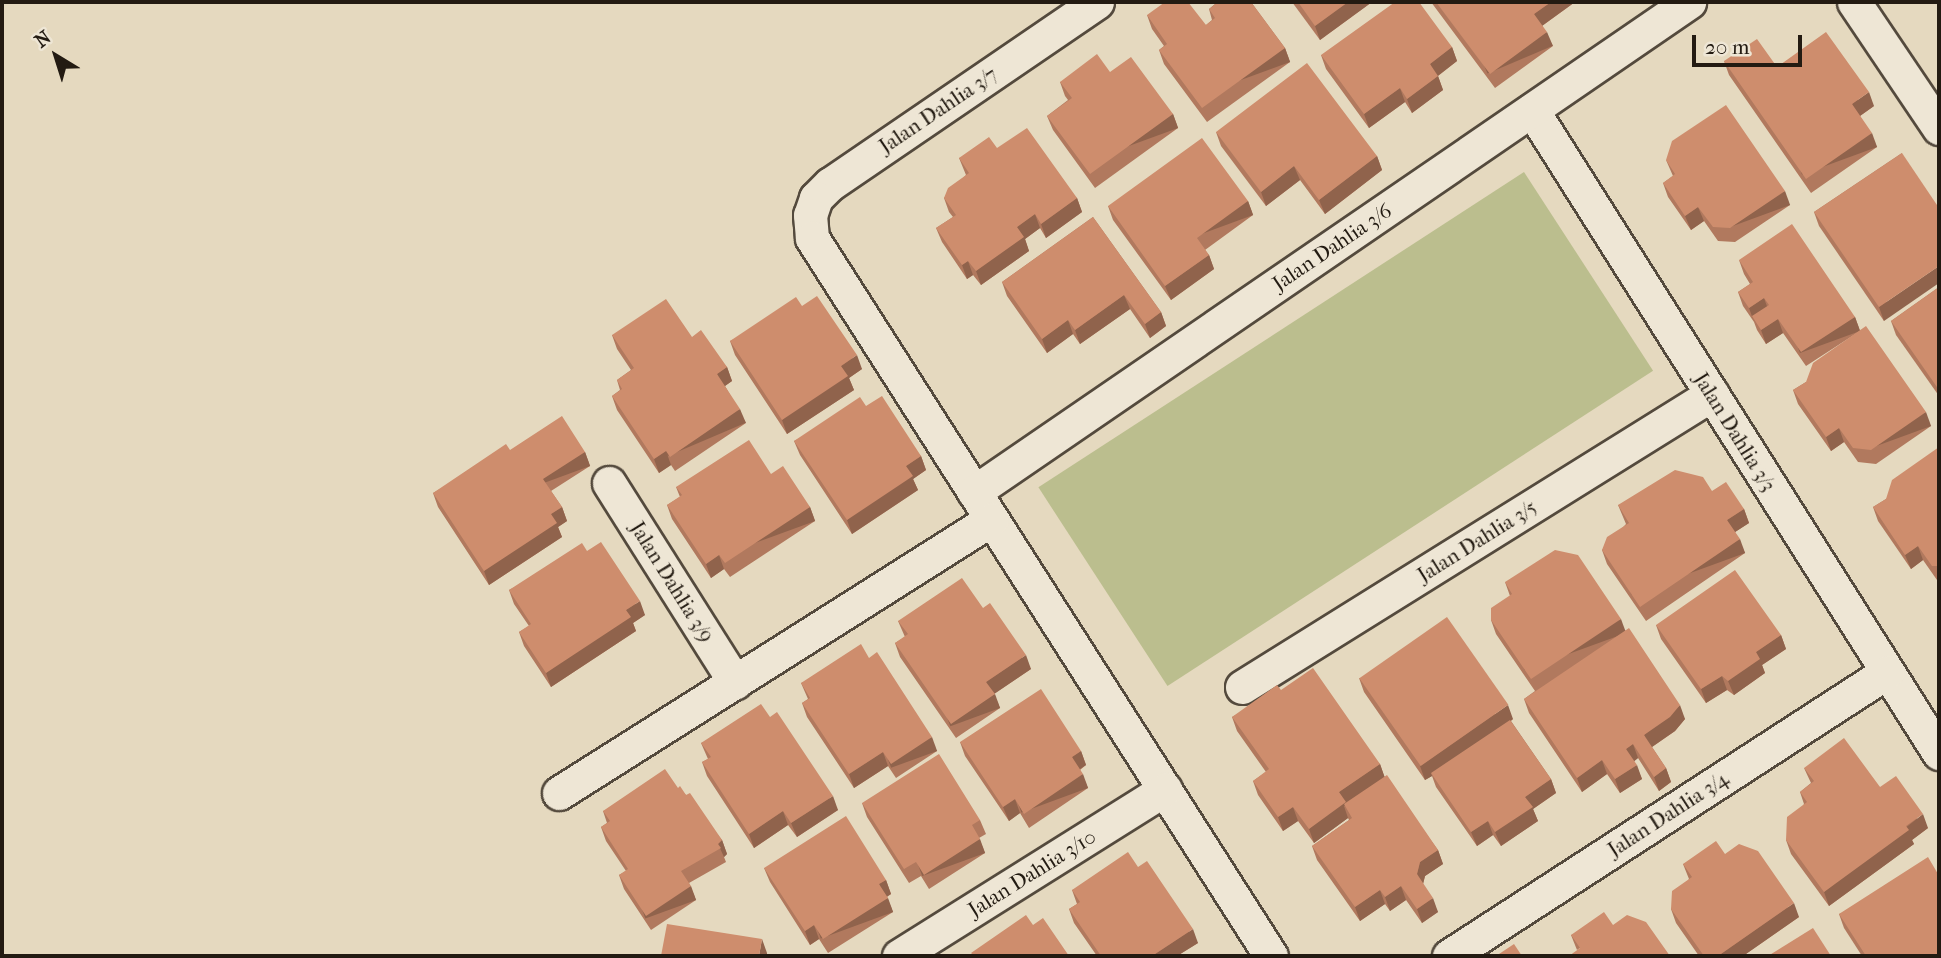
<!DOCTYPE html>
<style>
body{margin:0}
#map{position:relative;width:1941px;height:958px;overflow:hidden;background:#e5d9bf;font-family:"IM FELL French Canon",serif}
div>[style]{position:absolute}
.green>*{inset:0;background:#bbbe8e;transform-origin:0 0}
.roads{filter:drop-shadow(2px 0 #544a3d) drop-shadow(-2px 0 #544a3d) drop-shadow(0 2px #544a3d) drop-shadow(0 -2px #544a3d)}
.minor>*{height:33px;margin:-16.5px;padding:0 16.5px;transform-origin:16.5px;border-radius:16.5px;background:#eee6d5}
.wall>*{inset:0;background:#b1795e}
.shaded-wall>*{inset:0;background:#90634c;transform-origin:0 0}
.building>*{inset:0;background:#ce8d6d;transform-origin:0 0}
span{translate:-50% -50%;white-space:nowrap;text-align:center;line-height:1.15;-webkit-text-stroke:5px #eee6d5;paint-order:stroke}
.street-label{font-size:21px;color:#231b12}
.frame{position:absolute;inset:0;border:4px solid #231b12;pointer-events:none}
.north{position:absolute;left:21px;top:21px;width:70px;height:70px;-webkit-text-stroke:5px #eee6d5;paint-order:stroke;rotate:322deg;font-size:19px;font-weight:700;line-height:28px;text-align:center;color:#231b12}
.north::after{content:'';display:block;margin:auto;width:24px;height:32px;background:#231b12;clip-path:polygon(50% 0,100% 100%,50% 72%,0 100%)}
.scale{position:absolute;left:1692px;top:35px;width:110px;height:32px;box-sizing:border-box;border:4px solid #231b12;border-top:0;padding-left:9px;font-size:21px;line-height:24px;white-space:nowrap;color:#231b12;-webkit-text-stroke:5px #eee6d5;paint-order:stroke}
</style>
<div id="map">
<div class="green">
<div style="left:1524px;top:172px;width:237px;height:579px;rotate:57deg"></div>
</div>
<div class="roads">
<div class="minor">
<div style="left:1097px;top:2px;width:323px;rotate:145.7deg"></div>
<div style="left:830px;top:184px;width:20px;rotate:135deg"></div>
<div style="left:816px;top:198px;width:18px;rotate:109deg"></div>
<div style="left:810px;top:215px;width:23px;rotate:85deg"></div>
<div style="left:812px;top:238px;width:852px;rotate:57.41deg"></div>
<div style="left:1854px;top:2px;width:152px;rotate:56deg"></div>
<div style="left:1532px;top:110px;width:761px;rotate:57.67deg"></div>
<div style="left:609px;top:483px;width:236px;rotate:57.7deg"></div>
<div style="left:974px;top:492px;width:867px;rotate:-34.42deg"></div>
<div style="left:1242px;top:687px;width:554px;rotate:-31.94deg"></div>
<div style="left:559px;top:793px;width:512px;rotate:-32.33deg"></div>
<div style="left:899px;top:956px;width:314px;rotate:-32.1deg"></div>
<div style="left:1449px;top:956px;width:522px;rotate:-32.96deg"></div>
</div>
</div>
<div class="wall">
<div style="clip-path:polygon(1213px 2px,1251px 2px,1285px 48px,1290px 62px,1207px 122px,1164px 64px,1159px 50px,1164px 46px,1152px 29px,1147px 15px,1206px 25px,1212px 20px,1209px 9px,1215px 4px)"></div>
<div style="clip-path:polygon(1292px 2px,1372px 2px,1320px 40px)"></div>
<div style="clip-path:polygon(1431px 2px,1575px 2px,1542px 26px,1553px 46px,1495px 88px)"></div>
<div style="clip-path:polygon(1452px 47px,1457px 61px,1438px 76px,1443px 90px,1412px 113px,1405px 102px,1369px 128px,1326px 69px,1321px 55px)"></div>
<div style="clip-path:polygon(1724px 61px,1777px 67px,1874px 106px,1860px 116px,1877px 147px,1811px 193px,1729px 75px)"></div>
<div style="clip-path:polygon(1110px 72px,1173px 114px,1178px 128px,1095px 188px,1053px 130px,1047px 116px,1068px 100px,1065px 96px,1060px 82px)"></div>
<div style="clip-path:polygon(1216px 132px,1377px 156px,1382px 170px,1325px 214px,1300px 180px,1266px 206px,1221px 146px)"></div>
<div style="clip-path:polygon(997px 148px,1077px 198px,1082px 212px,1046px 238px,1040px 228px,1025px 239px,1029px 251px,981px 285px,973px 275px,967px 279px,942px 242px,936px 228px,953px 217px,949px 212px,944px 198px,966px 175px,959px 158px)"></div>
<div style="clip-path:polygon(1902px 153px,1884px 321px,1819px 226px,1814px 212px)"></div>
<div style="clip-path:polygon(1666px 160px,1790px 205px,1735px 242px,1718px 241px,1704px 221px,1691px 230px,1668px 197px,1663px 183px,1673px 176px)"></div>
<div style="clip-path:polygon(1248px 201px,1253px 215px,1205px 250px,1209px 255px,1214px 269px,1171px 300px,1113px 220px,1108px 206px)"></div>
<div style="clip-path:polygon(1093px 217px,1161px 312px,1166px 326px,1150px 338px,1130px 309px,1080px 344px,1073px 334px,1047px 353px,1007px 296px,1002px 282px)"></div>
<div style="clip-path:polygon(1739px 260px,1855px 317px,1860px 331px,1806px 366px,1783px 333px,1766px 344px,1757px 330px,1754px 322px,1743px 306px,1738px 292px,1750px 284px,1744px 274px)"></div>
<div style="clip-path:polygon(1939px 287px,1939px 396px,1896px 335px,1891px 321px)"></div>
<div style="clip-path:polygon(802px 306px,862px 369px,849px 378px,854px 390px,787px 434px,735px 355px,730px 341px)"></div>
<div style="clip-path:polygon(612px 335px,692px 337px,727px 367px,732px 381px,725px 386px,746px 423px,675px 471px,671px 465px,659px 473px,617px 410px,612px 396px,620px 390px,617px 380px,631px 370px,617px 349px)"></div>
<div style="clip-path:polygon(1806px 382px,1931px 426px,1876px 464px,1858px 462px,1844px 442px,1831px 451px,1798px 404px,1793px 390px)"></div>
<div style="clip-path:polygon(866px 406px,921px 456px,926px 470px,913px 479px,918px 490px,852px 534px,800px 455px,794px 441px)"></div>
<div style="clip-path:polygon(1939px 447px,1939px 580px,1937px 580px,1923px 560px,1911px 569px,1878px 521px,1873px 507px,1886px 499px)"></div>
<div style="clip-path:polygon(510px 450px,585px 452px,590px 466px,551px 491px,562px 507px,567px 521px,558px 527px,562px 537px,489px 585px,438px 507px,433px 493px)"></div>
<div style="clip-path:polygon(771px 474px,810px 507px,815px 521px,730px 577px,724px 569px,711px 578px,672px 519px,667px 505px,680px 497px,676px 487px)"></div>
<div style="clip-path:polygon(1712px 491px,1744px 509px,1749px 523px,1735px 532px,1745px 553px,1646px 621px,1607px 564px,1602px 550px,1626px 524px,1618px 505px)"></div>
<div style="clip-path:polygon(587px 551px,645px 615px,633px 623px,636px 631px,551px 687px,524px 646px,519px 632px,529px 626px,514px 604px,509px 590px)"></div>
<div style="clip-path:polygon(1505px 582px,1625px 630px,1685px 719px,1675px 731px,1652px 747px,1666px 768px,1671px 782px,1659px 791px,1638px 758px,1634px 761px,1642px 779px,1620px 793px,1607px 774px,1582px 792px,1529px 713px,1524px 699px,1535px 691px,1496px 634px,1491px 620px,1510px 596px)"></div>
<div style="clip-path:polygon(983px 608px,1031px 669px,994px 694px,1000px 708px,956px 738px,900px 657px,895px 643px,905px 637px,898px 621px)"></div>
<div style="clip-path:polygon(1656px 625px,1781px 635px,1786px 649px,1762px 665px,1765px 673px,1734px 695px,1727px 690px,1706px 703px,1661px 639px)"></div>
<div style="clip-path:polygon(869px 658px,937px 751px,896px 778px,888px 766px,854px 788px,807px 717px,802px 703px,808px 699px,801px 683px)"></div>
<div style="clip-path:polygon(1359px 678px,1513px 719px,1511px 721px,1551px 779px,1556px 793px,1533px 809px,1538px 821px,1501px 846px,1493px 835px,1477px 846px,1436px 787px,1432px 776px,1425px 780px,1364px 692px)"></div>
<div style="clip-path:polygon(1281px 690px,1380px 764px,1384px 776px,1438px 850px,1443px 864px,1425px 876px,1423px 884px,1438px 912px,1422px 923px,1406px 900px,1390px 911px,1385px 904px,1360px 921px,1317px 860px,1312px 846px,1349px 820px,1348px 818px,1314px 843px,1298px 821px,1283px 831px,1258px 795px,1253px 781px,1266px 772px,1237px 731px,1232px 717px)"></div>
<div style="clip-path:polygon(770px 717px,838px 810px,797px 837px,788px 825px,754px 848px,707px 776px,702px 762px,708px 759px,701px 743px)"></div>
<div style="clip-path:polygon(960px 742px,1081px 751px,1086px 765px,1080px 770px,1088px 788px,1029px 828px,1020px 813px,1009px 821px,965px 756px)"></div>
<div style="clip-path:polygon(1804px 768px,1880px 787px,1928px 828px,1912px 840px,1914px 844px,1829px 906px,1791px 854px,1786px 840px,1804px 804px,1800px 792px,1811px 783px)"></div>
<div style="clip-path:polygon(678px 788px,686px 795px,722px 840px,727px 854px,724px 857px,726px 862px,689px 883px,696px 900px,651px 930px,624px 889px,619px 875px,626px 871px,606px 841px,601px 827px,607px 823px,603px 811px)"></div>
<div style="clip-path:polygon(862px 803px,980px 820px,986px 834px,979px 838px,985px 853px,929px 889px,921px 876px,909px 883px,867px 817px)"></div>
<div style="clip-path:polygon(1725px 854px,1799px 917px,1743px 956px,1699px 956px,1676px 923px,1671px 909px,1689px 879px,1683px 864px)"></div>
<div style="clip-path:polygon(1138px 867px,1198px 943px,1177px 956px,1097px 956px,1074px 923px,1069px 909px,1077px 904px,1072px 890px)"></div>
<div style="clip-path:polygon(764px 868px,886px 880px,891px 894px,887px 897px,893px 912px,828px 953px,819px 939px,810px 945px,770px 882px)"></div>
<div style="clip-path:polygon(1938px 874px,1939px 956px,1862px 956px,1844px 928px,1839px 914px)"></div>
<div style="clip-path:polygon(1613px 925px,1577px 950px,1571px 935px)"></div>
</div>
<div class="shaded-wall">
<div style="clip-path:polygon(1348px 2px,1372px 2px,1320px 40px,1315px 26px)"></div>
<div style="clip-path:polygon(1551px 2px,1575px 2px,1539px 28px,1534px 14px)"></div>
<div style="left:1547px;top:32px;width:15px;height:71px;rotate:67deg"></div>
<div style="clip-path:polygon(1452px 47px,1457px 61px,1435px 78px,1430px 64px)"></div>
<div style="left:1285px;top:48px;width:15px;height:102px;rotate:70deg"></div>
<div style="clip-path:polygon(1438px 76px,1443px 90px,1412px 113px,1407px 99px)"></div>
<div style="clip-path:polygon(1400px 88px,1405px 102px,1369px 128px,1364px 114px)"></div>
<div style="clip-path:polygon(1869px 92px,1874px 106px,1857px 118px,1852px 104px)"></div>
<div style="left:1173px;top:114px;width:15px;height:102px;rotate:70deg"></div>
<div style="left:1872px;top:133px;width:15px;height:80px;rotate:70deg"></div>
<div style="clip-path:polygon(1377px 156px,1382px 170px,1325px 214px,1319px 200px)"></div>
<div style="clip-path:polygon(1294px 166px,1300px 180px,1266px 206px,1261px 192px)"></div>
<div style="left:1785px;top:191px;width:15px;height:66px;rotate:70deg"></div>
<div style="clip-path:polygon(1077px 198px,1082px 212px,1046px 238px,1041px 224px)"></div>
<div style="left:1248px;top:201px;width:15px;height:63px;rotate:70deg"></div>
<div style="clip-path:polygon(1698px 207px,1704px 221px,1691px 230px,1685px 216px)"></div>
<div style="clip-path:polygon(1035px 214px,1040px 228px,1025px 239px,1029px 251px,981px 285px,976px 271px,1017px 227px)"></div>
<div style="clip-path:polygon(1209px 255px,1214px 269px,1171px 300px,1165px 286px)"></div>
<div style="clip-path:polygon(968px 261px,973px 275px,967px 279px,962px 265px)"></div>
<div style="clip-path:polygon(1939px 266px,1939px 283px,1884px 321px,1879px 307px)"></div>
<div style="clip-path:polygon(1124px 295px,1130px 309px,1080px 344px,1075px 330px)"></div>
<div style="clip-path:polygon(1764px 298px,1769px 312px,1752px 316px,1754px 322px,1749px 308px)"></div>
<div style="clip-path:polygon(1161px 312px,1166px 326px,1150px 338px,1145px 324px)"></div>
<div style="left:1855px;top:317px;width:15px;height:64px;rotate:70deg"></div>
<div style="clip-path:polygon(1778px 319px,1783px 333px,1766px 344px,1761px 330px)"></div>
<div style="clip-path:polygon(1068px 320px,1073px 334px,1047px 353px,1042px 339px)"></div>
<div style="clip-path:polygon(857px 355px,862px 369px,849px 378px,854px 390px,787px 434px,782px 420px,841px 366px)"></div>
<div style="clip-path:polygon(727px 367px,732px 381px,722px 388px,717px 374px)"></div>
<div style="left:740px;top:409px;width:15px;height:85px;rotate:67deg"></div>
<div style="left:1926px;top:412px;width:15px;height:67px;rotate:70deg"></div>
<div style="clip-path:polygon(1839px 428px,1844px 442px,1831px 451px,1826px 437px)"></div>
<div style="clip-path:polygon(666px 451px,671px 465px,659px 473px,654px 459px)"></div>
<div style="left:585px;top:452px;width:15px;height:50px;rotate:70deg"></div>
<div style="clip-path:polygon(921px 456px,926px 470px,913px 479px,918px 490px,852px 534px,847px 520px,906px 466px)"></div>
<div style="clip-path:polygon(562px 507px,567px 521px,558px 527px,562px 537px,489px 585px,484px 571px,551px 514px)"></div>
<div style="left:810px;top:507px;width:15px;height:102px;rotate:70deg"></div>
<div style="clip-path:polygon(1744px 509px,1749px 523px,1732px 534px,1727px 520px)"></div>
<div style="left:1740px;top:539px;width:15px;height:121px;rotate:70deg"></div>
<div style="clip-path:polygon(1918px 546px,1923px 560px,1911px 569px,1905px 555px)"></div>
<div style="clip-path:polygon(719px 555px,724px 569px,711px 578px,706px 564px)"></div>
<div style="clip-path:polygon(640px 601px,645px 615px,633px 623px,636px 631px,551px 687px,546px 673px,626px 610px)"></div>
<div style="left:1621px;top:619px;width:15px;height:108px;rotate:70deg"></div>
<div style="clip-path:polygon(1781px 635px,1786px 649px,1762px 665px,1765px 673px,1734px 695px,1728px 681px,1756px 652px)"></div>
<div style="clip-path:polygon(1026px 655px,1031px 669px,991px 696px,986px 682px)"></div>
<div style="clip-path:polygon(1722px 676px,1727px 690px,1706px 703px,1701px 689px)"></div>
<div style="left:995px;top:694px;width:15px;height:53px;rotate:70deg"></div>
<div style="clip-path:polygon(1508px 705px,1513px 719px,1433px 775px,1431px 773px,1432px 776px,1425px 780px,1420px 766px)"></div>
<div style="clip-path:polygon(1680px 705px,1685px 719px,1675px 731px,1649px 749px,1644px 735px)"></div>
<div style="left:932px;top:737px;width:15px;height:49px;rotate:70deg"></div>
<div style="clip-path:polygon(1633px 744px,1638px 758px,1632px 763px,1626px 749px)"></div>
<div style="clip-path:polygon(1081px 751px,1086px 765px,1077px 771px,1072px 757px)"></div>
<div style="clip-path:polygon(883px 752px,888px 766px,854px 788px,849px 774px)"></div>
<div style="clip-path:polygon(1602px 760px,1607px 774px,1582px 792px,1577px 778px)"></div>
<div style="clip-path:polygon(1380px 764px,1385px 778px,1344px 806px,1348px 818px,1314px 843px,1309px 829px,1339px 792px)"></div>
<div style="clip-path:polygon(1637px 765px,1642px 779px,1620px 793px,1615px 779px)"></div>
<div style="clip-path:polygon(1666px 768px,1671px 782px,1659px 791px,1654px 777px)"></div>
<div style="left:1083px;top:774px;width:15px;height:71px;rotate:70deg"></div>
<div style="clip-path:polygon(1551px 779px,1556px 793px,1533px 809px,1538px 821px,1501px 846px,1495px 832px,1525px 797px)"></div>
<div style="clip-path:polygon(833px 796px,838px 810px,797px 837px,791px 823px)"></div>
<div style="clip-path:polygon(1015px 799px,1020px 813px,1009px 821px,1003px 807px)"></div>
<div style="clip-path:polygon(1293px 807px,1298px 821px,1283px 831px,1278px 817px)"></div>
<div style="clip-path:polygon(783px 811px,788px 825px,754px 848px,749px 834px)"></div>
<div style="clip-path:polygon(1923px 814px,1928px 828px,1912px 840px,1914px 844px,1829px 906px,1824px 892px)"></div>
<div style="clip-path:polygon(1488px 821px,1493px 835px,1477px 846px,1471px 832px)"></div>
<div style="left:980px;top:839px;width:15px;height:67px;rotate:70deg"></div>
<div style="clip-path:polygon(722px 840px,727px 854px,724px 857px,718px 844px)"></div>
<div style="clip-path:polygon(1438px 850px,1443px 864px,1425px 876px,1422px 888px,1417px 874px,1420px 862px)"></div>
<div style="clip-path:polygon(886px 880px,891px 894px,884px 898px,879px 884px)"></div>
<div style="left:691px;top:886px;width:15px;height:54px;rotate:70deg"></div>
<div style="clip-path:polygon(1401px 886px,1406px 900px,1390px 911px,1385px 897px)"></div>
<div style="clip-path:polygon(1380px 890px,1385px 904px,1360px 921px,1355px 907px)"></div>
<div style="left:888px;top:898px;width:15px;height:77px;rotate:70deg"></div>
<div style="clip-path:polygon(1433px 898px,1438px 912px,1422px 923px,1417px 909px)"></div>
<div style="clip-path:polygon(1794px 903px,1799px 917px,1743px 956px,1718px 956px)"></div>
<div style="clip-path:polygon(814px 925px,819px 939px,810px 945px,805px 931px)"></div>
<div style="clip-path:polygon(1193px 929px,1198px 943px,1177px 956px,1152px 956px)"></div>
<div style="clip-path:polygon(762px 939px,767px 953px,767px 956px,759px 956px)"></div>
</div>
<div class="building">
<div style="clip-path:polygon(1165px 2px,1188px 2px,1206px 25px,1215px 18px,1209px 9px,1218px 2px,1251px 2px,1285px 48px,1202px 108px,1159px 50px,1167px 44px,1147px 15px)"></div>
<div style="clip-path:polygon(1298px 2px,1348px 2px,1315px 26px)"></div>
<div style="clip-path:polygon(1395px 2px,1419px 2px,1452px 47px,1430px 64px,1438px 76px,1407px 99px,1400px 88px,1364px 114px,1321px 55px)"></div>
<div style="clip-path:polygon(1436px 2px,1551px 2px,1534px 14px,1547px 32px,1490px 74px)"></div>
<div style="clip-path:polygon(1826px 32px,1869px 92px,1852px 104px,1872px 133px,1806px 179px,1724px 61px,1757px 39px,1777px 67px)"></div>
<div style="clip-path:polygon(1097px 54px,1110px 72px,1131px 57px,1173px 114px,1090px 174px,1047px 116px,1072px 98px,1060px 82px)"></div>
<div style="clip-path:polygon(1307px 63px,1377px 156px,1319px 200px,1294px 166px,1261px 192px,1216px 132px)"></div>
<div style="clip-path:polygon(1726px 105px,1785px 191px,1730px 228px,1713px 227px,1698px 207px,1685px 216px,1663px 183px,1675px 174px,1666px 160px,1672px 141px)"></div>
<div style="clip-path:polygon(1027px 128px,1077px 198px,1041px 224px,1035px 214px,1017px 227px,1024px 237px,976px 271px,968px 261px,962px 265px,936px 228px,956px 215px,944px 198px,948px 188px,969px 173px,959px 158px,989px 137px,997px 148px)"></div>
<div style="clip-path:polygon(1202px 138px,1248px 201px,1197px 238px,1209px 255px,1165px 286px,1108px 206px)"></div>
<div style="clip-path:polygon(1902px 153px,1939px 208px,1939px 266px,1879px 307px,1814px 212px)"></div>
<div style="clip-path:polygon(1093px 217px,1161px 312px,1145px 324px,1124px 295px,1075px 330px,1068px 320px,1042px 339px,1002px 282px)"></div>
<div style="clip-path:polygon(1792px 224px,1855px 317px,1801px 352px,1778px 319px,1761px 330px,1752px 316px,1769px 305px,1764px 298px,1749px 308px,1738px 292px,1753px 282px,1739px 260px)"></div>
<div style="clip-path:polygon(1939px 287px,1939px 390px,1891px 321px)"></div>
<div style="clip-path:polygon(817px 296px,857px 355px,841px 366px,848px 376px,782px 420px,730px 341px,796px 297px,802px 306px)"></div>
<div style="clip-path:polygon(666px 299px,692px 337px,701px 330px,727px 367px,717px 374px,740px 409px,670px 457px,666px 451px,654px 459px,612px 396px,622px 389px,617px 380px,634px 368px,612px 335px)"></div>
<div style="clip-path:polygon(1866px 326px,1926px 412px,1871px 450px,1853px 448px,1839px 428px,1826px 437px,1793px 390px,1806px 382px,1813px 363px)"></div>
<div style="clip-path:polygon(882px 396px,921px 456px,906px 466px,913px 476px,847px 520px,794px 441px,860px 397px,866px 406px)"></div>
<div style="clip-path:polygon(562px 416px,585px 452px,543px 479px,562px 507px,551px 514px,557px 523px,484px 571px,433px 493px,506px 444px,510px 450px)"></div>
<div style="clip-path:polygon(749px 440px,771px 474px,783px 466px,810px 507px,725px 563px,719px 555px,706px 564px,667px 505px,682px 495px,676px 487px)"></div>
<div style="clip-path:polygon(1939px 447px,1939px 566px,1932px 566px,1918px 546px,1905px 555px,1873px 507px,1886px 499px,1892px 480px)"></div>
<div style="clip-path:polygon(1675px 470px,1703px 477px,1712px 491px,1726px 482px,1744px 509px,1727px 520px,1740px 539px,1640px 607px,1602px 550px,1607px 537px,1629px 523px,1618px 505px)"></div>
<div style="clip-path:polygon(601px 542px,640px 601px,626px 610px,631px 617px,546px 673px,519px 632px,531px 624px,509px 590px,582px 543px,587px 551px)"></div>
<div style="clip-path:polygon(1555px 550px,1578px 555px,1621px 619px,1531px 679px,1491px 620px,1491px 608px,1512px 594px,1505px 582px)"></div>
<div style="clip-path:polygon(1735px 570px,1781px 635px,1756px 652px,1760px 659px,1728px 681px,1722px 676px,1701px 689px,1656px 625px)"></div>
<div style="clip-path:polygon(962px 578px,983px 608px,990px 603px,1026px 655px,986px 682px,995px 694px,951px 724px,895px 643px,908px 634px,898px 621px)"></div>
<div style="left:1447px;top:617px;width:107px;height:107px;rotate:55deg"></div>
<div style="clip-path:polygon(1629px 628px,1680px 705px,1670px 717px,1644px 735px,1666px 768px,1654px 777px,1633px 744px,1626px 749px,1637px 765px,1615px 779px,1602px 760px,1577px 778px,1524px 699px)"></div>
<div style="clip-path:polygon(861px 644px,869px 658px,877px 652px,932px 737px,891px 764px,883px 752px,849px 774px,802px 703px,810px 698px,801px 683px)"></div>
<div style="clip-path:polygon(1313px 668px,1380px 764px,1339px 792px,1346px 802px,1309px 829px,1293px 807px,1278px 817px,1253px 781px,1269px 769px,1232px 717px,1277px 685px,1281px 690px)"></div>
<div style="clip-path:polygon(1041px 689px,1081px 751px,1072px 757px,1083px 774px,1024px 814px,1015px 799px,1003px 807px,960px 742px)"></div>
<div style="clip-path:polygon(761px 704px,770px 717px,777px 712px,833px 796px,791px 823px,783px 811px,749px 834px,702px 762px,711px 757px,701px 743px)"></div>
<div style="clip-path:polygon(1510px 720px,1551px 779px,1525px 797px,1533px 807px,1495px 832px,1488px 821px,1471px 832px,1431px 773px)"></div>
<div style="clip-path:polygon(1844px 738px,1880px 787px,1896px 776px,1923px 814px,1906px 826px,1909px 830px,1824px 892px,1786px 840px,1787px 817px,1807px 802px,1800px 792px,1814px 781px,1804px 768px)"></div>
<div style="clip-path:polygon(939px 754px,980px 820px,972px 825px,980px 839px,924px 875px,916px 862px,904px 869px,862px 803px)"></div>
<div style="clip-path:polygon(665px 769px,678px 788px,680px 786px,686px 795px,690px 793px,722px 840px,718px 844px,721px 848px,681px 871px,691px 886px,646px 916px,619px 875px,628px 869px,601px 827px,610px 821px,603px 811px)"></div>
<div style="clip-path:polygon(1387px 775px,1438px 850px,1420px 862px,1417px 874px,1433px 898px,1417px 909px,1401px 886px,1385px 897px,1380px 890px,1355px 907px,1312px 846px,1352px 818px,1344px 804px)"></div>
<div style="clip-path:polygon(846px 816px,886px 880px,879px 884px,888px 898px,823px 939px,814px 925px,805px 931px,764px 868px)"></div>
<div style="clip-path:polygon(1716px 841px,1725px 854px,1739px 844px,1758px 851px,1794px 903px,1718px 956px,1704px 956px,1671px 909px,1672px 891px,1692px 877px,1683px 864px)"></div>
<div style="clip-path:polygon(1128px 852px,1138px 867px,1147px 861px,1193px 929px,1152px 956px,1101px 956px,1069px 909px,1080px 902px,1072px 890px)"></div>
<div style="clip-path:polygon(1928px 857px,1938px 874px,1939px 873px,1939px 956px,1866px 956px,1839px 914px)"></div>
<div style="clip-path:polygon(1604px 912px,1613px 925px,1627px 915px,1646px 922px,1670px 956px,1569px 956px,1580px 948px,1571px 935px)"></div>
<div style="clip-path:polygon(1026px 915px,1033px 925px,1043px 918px,1069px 956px,974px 956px,971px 953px)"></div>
<div style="clip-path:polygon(667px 924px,762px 939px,759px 956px,661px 956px)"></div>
<div style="clip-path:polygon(1813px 928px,1831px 956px,1768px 956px)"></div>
<div style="clip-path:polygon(1514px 944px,1522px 956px,1496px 956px)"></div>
</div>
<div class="street-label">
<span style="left:938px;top:110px;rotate:-34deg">Jalan Dahlia 3/7</span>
<span style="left:1332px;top:247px;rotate:-34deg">Jalan Dahlia 3/6</span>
<span style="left:1735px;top:432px;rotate:58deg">Jalan Dahlia 3/3</span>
<span style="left:1477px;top:541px;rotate:-32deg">Jalan Dahlia 3/5</span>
<span style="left:672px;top:582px;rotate:58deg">Jalan Dahlia 3/9</span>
<span style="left:1668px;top:814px;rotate:-33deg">Jalan Dahlia 3/4</span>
<span style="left:1032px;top:873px;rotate:-32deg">Jalan Dahlia 3/10</span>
</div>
<div class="frame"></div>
<div class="north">N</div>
<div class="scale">20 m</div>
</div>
